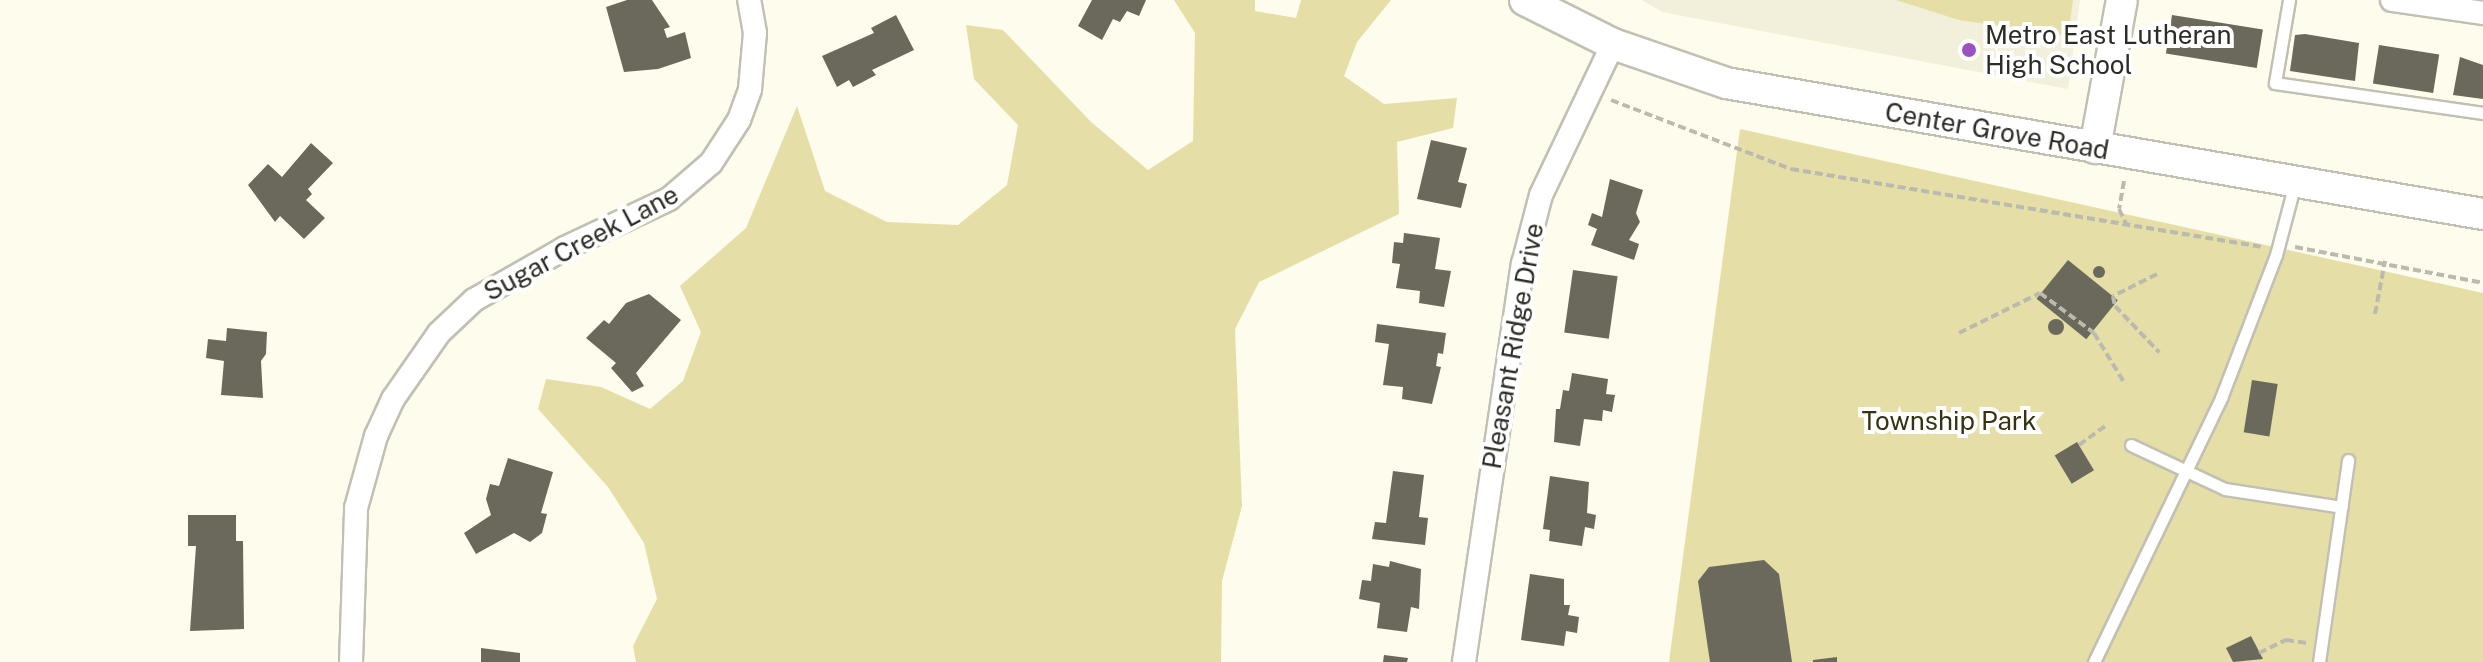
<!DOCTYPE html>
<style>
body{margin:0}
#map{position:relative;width:2483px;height:662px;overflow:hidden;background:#fdfced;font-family:"Public Sans",sans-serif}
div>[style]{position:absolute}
.built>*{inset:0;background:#f2f0da}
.green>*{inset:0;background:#e5dea6}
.building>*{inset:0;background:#6a695c;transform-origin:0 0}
.round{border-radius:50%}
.path>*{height:4px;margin-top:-2px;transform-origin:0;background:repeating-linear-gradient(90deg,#bbbaae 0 8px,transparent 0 12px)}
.roads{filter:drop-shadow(2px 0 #c1c0b2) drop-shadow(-2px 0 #c1c0b2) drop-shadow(0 2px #c1c0b2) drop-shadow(0 -2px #c1c0b2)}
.lane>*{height:11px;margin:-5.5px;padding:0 5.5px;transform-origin:5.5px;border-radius:5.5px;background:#fff}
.street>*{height:22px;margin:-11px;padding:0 11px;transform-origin:11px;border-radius:11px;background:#fff}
.secondary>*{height:30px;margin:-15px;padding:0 15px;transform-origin:15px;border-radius:15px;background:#fff}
.dots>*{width:22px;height:22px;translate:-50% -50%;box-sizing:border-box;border:4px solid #fff;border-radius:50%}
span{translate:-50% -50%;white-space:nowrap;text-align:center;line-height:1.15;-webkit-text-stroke:8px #fff;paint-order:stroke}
.poi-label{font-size:26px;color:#2c2c26}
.left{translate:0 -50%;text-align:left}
.street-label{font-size:26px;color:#2c2c26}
.park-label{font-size:26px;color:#373312}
</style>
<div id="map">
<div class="built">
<div style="clip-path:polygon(1642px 0,2080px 0,2068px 89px,1662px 12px)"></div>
</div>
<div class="green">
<div style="clip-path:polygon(1174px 0,1255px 0,1255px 11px,1296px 18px,1301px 0,1391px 0,1357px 42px,1344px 76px,1384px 104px,1457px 98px,1453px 128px,1397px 142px,1399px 214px,1259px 282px,1235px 329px,1242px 506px,1222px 581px,1221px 662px,636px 662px,633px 646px,657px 599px,644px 543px,608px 487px,538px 409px,546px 379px,601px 387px,650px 409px,683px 381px,701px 332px,680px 286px,746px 228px,797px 106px,825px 191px,887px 222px,958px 225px,1007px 185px,1018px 125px,974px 79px,966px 25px,1003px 30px,1091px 122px,1148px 170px,1193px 141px,1195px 33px)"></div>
<div style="clip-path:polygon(1896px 0,2073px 0,2068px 36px,1959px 20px)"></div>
<div style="clip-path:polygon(1740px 129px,2483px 293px,2483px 662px,1669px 662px)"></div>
</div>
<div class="building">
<div style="clip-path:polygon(627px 0,652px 0,670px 27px,664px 29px,667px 38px,685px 32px,691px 58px,658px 69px,624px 72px,606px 7px)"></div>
<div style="clip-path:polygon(1092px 0,1146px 0,1139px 16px,1127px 11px,1120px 22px,1113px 19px,1102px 40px,1078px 26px)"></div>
<div style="clip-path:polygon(896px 15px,914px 50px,872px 70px,876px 75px,853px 87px,849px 80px,837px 87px,822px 56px,874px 33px,871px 28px)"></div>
<div style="left:2172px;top:15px;width:92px;height:39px;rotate:9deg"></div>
<div style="clip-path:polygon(2305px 34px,2359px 43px,2355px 81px,2290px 71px,2295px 35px)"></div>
<div style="left:2379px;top:45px;width:61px;height:39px;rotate:9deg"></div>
<div style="clip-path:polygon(2460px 57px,2483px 65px,2483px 99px,2453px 95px)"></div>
<div style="clip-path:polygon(1431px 140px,1467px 148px,1458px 182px,1467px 184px,1461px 208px,1417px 199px)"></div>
<div style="clip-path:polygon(311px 143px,333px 163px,308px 189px,312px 194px,306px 200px,325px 218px,304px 239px,280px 216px,275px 222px,248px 185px,268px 164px,282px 177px)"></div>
<div style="clip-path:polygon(1610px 179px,1643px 190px,1636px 213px,1640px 222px,1629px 240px,1639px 244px,1634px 260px,1591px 245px,1597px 229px,1588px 225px,1592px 213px,1602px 217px)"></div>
<div style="clip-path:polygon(1404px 233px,1440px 238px,1435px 269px,1451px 271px,1444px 307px,1419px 303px,1420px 291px,1396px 288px,1400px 264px,1392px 263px,1394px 242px,1403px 243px)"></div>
<div style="left:2068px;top:260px;width:64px;height:50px;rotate:39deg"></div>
<div class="round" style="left:2093px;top:266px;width:12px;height:12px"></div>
<div style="left:1573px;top:270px;width:45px;height:63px;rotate:8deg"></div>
<div style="clip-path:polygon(649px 294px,681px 320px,636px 373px,644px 386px,632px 392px,611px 368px,616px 363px,586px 338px,604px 320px,609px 324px,626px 303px)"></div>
<div class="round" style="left:2048px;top:319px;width:16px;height:16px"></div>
<div style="clip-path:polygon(1377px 324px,1446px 333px,1443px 354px,1438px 353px,1436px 366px,1441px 367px,1432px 404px,1402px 399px,1403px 387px,1383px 385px,1389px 344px,1375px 342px)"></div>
<div style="clip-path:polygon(227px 328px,267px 332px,266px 354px,261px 361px,263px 398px,221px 395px,224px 361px,206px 358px,208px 339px,226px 341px)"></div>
<div style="clip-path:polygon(1572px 373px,1608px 379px,1606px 394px,1615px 395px,1612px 412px,1603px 410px,1602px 421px,1584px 419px,1580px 446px,1554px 442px,1556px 409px,1560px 409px,1563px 390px,1569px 391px)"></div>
<div style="left:2252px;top:380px;width:26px;height:53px;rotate:9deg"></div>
<div style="left:2077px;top:442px;width:33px;height:26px;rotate:59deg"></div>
<div style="clip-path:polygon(508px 458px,553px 472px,541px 513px,547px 514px,542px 533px,530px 542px,514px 533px,476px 554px,464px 533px,491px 515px,486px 499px,490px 484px,499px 486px)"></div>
<div style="clip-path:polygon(1393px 471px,1424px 475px,1419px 517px,1428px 518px,1425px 545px,1372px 539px,1375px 522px,1386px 523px)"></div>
<div style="clip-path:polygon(1550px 476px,1589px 482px,1587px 513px,1596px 515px,1594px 529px,1585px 527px,1582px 546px,1549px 541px,1550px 530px,1543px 529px)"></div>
<div style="clip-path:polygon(188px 515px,236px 515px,236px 541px,243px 541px,244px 629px,190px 631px,196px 546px,188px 546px)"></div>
<div style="clip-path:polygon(1764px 560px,1779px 574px,1792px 662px,1710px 662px,1698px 581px,1709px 567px)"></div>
<div style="clip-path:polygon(1390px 561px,1421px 569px,1419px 609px,1411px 607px,1407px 632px,1377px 628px,1380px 603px,1359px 599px,1362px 580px,1371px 581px,1373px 564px,1389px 567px)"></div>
<div style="clip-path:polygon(1530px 574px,1564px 579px,1564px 605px,1570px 605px,1568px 615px,1579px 617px,1577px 633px,1566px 631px,1564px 646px,1521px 640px)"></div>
<div style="clip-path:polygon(2251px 636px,2263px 659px,2233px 662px,2226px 648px)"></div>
<div style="clip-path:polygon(481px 648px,520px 653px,520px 662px,481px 662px)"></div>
<div style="clip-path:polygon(1384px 655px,1408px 658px,1407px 662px,1383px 662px)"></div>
<div style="clip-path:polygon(1837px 657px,1837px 662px,1813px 662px,1813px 660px)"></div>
</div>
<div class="path">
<div style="left:1611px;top:100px;width:193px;rotate:21deg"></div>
<div style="left:1791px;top:169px;width:478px;rotate:9.4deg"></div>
<div style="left:2124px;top:181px;width:28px;rotate:100deg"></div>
<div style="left:2119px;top:209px;width:17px;rotate:65deg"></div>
<div style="left:2295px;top:247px;width:191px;rotate:10.8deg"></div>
<div style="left:2157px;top:274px;width:49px;rotate:153.4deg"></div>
<div style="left:2113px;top:296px;width:10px;rotate:79deg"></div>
<div style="left:2115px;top:306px;width:64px;rotate:46.3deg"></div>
<div style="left:2375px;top:314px;width:54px;rotate:-79.3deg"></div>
<div style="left:1959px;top:333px;width:90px;rotate:-26.3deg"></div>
<div style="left:2040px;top:293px;width:67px;rotate:36.5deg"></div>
<div style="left:2094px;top:333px;width:60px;rotate:58.7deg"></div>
<div style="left:2079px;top:445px;width:36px;rotate:-36deg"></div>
<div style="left:2259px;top:653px;width:30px;rotate:-26deg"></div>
<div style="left:2286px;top:640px;width:21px;rotate:8deg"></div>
</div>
<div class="roads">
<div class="lane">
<div style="left:2289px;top:0;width:84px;rotate:99.6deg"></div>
<div style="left:2275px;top:83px;width:210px;rotate:8.2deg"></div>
<div style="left:2131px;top:445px;width:104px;rotate:25.1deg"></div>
<div style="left:2225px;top:489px;width:118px;rotate:8.7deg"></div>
<div style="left:2094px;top:662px;width:293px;rotate:-64.3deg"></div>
<div style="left:2221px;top:398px;width:153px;rotate:-69deg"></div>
<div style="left:2276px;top:255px;width:74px;rotate:-75.2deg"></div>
<div style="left:2319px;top:662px;width:204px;rotate:-81.8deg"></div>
</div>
<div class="street">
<div style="left:2392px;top:0;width:92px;rotate:8.1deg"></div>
<div style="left:351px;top:662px;width:154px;rotate:-88.1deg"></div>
<div style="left:356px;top:508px;width:75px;rotate:-74.5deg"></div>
<div style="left:376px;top:436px;width:41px;rotate:-65.3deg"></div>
<div style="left:393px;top:399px;width:80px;rotate:-55.1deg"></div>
<div style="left:439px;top:333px;width:48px;rotate:-43.3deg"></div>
<div style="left:474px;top:300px;width:105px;rotate:-29.7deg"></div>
<div style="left:565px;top:248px;width:115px;rotate:-25.2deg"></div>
<div style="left:669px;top:199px;width:55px;rotate:-40.6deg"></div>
<div style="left:711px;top:163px;width:51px;rotate:-56.9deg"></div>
<div style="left:739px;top:120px;width:33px;rotate:-70deg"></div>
<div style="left:750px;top:89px;width:56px;rotate:-84.9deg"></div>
<div style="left:755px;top:33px;width:34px;rotate:-100deg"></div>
<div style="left:1464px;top:662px;width:402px;rotate:-81.6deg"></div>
<div style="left:1523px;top:264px;width:71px;rotate:-75.4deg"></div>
<div style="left:1541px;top:195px;width:167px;rotate:-64.5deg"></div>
</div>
<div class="secondary">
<div style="left:1525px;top:0;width:98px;rotate:26.6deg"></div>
<div style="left:1613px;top:44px;width:120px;rotate:19deg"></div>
<div style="left:1726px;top:83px;width:768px;rotate:9.82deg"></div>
<div style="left:2095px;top:148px;width:150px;rotate:-79.7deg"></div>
</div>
</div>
<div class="dots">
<div style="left:1969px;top:50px;background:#9c51c3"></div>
</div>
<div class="poi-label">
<span class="left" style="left:1985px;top:50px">Metro East Lutheran<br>High School</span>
</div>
<div class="street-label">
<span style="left:1997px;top:131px;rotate:10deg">Center Grove Road</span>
<span style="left:581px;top:243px;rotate:-28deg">Sugar Creek Lane</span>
<span style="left:1513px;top:346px;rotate:-80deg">Pleasant Ridge Drive</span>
</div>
<div class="park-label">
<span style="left:1949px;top:421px">Township Park</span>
</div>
</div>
